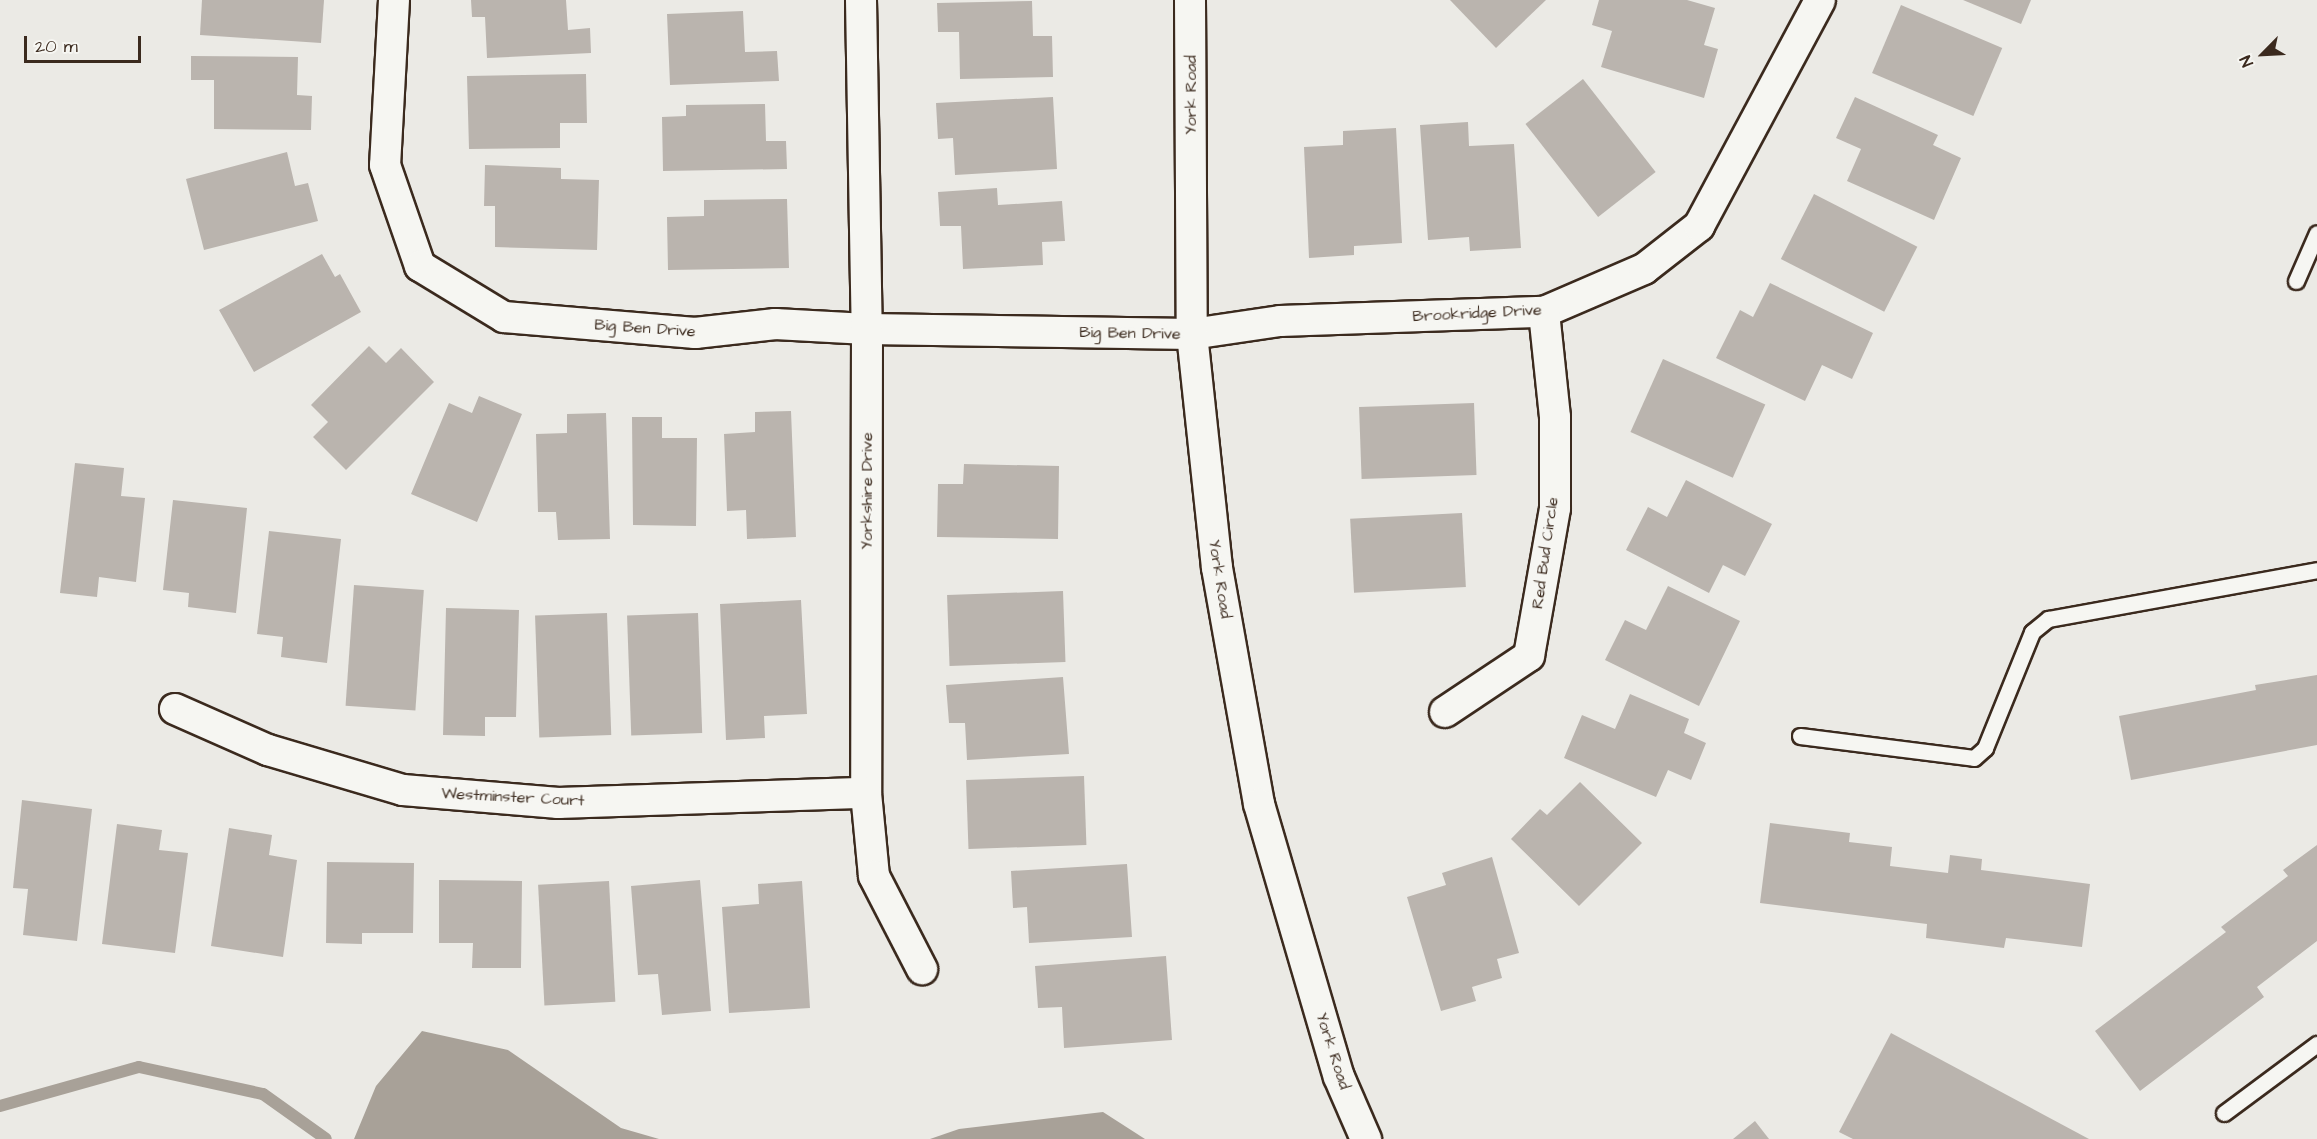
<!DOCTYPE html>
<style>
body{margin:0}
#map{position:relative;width:2317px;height:1139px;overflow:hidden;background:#ebeae5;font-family:"Architects Daughter",sans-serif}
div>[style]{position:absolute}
.water>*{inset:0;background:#a8a198}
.stream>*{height:12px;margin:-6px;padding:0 6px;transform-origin:6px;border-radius:6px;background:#a8a198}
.building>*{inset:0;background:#bab4ae;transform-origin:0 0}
.roads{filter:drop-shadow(2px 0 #3b2a1e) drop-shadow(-2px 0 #3b2a1e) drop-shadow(0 2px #3b2a1e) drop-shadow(0 -2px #3b2a1e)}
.lane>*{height:15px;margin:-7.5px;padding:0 7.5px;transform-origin:7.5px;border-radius:7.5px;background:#f6f6f2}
.street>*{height:30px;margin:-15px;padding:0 15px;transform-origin:15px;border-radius:15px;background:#f6f6f2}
span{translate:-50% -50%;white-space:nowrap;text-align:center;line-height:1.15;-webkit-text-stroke:5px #f6f6f2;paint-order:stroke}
.street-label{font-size:16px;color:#3b2a1e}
.north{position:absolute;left:2233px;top:24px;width:60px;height:60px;-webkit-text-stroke:4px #f6f6f2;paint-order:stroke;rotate:246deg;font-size:16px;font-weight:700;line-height:24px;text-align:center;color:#3b2a1e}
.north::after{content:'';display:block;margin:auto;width:21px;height:27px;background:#3b2a1e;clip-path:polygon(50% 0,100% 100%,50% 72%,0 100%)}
.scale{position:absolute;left:24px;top:36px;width:117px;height:27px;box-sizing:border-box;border:3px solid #3b2a1e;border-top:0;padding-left:8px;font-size:18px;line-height:21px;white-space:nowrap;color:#3b2a1e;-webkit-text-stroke:4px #f6f6f2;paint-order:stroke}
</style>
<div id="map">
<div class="water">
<div style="clip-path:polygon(422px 1031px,508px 1050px,621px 1128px,659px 1139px,354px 1139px,376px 1086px)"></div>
<div style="clip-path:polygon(1103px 1112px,1145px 1139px,930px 1139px,959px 1129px)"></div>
</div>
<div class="stream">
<div style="left:0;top:1106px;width:144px;rotate:-15.7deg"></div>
<div style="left:139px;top:1067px;width:127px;rotate:12.3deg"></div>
<div style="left:263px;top:1094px;width:77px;rotate:35.5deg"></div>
</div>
<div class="building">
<div style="clip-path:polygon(202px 0,324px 0,321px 43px,200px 35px)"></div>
<div style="clip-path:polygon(471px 0,566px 0,568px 30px,590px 28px,591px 53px,487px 58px,485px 17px,472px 17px)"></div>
<div style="clip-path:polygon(1450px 0,1546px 0,1496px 48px)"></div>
<div style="clip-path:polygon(1599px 0,1687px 0,1715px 8px,1704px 45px,1718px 49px,1704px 98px,1601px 67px,1612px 31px,1592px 25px)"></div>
<div style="clip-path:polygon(1963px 0,2031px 0,2021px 24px)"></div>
<div style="clip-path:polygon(1032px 1px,1033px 36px,1052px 36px,1053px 77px,960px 79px,959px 32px,938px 32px,937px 3px)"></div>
<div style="left:1901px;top:5px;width:110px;height:74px;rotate:23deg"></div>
<div style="clip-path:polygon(743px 11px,745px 52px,777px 51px,779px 81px,670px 85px,667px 14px)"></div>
<div style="clip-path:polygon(191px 56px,298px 57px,297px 95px,312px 96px,311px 130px,214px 129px,214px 80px,191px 80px)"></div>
<div style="clip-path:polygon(586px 74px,587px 123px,560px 123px,560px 148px,469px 149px,467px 76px)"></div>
<div style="left:1583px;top:79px;width:118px;height:73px;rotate:52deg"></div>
<div style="clip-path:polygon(1053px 97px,1057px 169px,955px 175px,953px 138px,938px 139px,936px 103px)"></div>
<div style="clip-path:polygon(1855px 97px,1938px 135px,1933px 145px,1961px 158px,1934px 220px,1847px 181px,1861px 149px,1836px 138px)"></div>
<div style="clip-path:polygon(765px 104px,766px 141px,786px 141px,787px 169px,663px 171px,662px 117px,686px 116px,686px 105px)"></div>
<div style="clip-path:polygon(1468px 122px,1469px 146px,1514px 144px,1521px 248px,1470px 251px,1469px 237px,1428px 240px,1420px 125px)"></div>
<div style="clip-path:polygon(1396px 128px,1402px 243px,1354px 246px,1354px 255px,1309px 258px,1304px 147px,1343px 145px,1343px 131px)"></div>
<div style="clip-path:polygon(287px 152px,295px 186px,308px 183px,318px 221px,204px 250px,186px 179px)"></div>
<div style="clip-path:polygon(485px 165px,561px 168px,561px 179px,599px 180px,597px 250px,495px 247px,495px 206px,484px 206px)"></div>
<div style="clip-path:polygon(997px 188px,998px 205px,1062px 201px,1065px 241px,1042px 242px,1043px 265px,963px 269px,961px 226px,940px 226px,938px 192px)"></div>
<div style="left:1814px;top:194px;width:116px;height:73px;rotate:27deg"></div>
<div style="clip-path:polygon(787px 199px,789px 268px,668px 270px,667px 217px,704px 216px,704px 200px)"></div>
<div style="clip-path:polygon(322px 254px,335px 277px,340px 274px,361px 312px,254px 372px,219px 310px)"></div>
<div style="clip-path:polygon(1770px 283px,1873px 333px,1852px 379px,1822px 365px,1805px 401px,1716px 358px,1740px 310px,1753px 317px)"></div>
<div style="clip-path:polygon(369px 346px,386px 363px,401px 348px,434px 382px,346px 470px,313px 437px,328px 422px,311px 405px)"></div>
<div style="left:1663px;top:359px;width:112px;height:80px;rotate:24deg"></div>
<div style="clip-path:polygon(479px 396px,522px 414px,477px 522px,411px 494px,449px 403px,472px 413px)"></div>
<div style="left:1474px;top:403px;width:72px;height:115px;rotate:88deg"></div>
<div style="clip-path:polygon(791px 411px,796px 537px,747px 539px,746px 510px,727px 511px,724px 434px,755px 432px,755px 412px)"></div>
<div style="clip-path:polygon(606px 413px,610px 539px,558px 540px,556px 512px,538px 512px,536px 434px,567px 433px,567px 414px)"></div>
<div style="clip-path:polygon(632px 417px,662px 417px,662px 438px,697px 438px,696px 526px,633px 525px)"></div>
<div style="clip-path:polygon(75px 463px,124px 468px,121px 496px,145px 498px,136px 582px,99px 577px,97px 597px,60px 593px)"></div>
<div style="clip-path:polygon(964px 464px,1059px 466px,1058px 539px,937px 537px,938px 484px,963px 484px)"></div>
<div style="clip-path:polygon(1686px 480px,1772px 524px,1745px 576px,1723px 565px,1709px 593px,1626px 550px,1648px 507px,1667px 517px)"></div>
<div style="clip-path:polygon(173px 500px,247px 508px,236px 613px,188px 607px,189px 593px,163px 590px)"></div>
<div style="left:1462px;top:513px;width:74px;height:112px;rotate:87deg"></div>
<div style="clip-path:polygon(269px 531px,341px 539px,327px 663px,281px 657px,283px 637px,257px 634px)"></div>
<div style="left:354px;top:585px;width:70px;height:121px;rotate:4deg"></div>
<div style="clip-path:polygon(1668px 586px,1740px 621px,1699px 706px,1605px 660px,1625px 620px,1646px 630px)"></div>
<div style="left:1063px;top:591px;width:71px;height:116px;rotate:88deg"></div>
<div style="clip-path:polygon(801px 600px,807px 714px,764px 716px,765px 738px,726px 740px,720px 604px)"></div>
<div style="clip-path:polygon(446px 608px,519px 610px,516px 717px,485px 717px,485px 736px,443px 735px)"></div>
<div style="left:607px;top:613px;width:122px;height:72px;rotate:88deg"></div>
<div style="left:698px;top:613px;width:120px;height:71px;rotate:88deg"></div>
<div style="clip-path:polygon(2317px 675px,2317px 745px,2131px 780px,2119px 716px,2256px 690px,2255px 685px)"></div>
<div style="clip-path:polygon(1063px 677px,1069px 754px,967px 760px,965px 723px,949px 723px,946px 685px)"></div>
<div style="clip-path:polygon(1630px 694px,1689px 719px,1684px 733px,1706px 743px,1691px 780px,1668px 770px,1656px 797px,1564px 758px,1582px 715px,1615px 729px)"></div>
<div style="left:1084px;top:776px;width:69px;height:118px;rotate:88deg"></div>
<div style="clip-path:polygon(1580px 782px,1642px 843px,1579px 906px,1511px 839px,1540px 809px,1547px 815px)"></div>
<div style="clip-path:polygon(22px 800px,92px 809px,77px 941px,23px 935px,28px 889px,13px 888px)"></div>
<div style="clip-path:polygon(1770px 823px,1850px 833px,1849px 842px,1892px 847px,1890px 866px,1948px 873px,1950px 855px,1982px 859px,1981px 870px,2090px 884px,2082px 947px,2006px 938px,2004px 948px,1926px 938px,1927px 924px,1760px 903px)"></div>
<div style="clip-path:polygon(117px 824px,162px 830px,159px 850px,188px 853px,175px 953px,102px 944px)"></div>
<div style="clip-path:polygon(229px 828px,272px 835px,269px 855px,297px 860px,283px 957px,211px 946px)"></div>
<div style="clip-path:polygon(2317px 845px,2317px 941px,2257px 987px,2264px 997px,2140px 1091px,2095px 1031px,2226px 932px,2221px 927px,2288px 876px,2283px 870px)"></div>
<div style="clip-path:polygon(1492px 857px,1519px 953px,1497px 959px,1502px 978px,1472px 987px,1476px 1001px,1441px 1011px,1407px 897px,1446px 885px,1442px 873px)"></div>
<div style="clip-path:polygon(327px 862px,414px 863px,413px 933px,362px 933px,362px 944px,326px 943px)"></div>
<div style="clip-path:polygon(1127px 864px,1132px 937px,1029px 943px,1027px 907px,1013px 908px,1011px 871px)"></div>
<div style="clip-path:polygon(439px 880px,522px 881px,521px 968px,472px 968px,473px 943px,439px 943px)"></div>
<div style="clip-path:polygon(700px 880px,711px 1011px,662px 1015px,658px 974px,638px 975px,631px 886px)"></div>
<div style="left:609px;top:881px;width:121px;height:71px;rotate:87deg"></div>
<div style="clip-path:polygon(802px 881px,810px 1008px,729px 1013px,722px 907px,759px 904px,758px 884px)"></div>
<div style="clip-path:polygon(1166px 956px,1172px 1040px,1064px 1048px,1062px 1007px,1038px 1008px,1035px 966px)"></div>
<div style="clip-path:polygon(1891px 1033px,2089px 1139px,1853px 1139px,1839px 1132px)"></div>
<div style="clip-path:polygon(1755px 1121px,1769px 1139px,1733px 1139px)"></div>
</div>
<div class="roads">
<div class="lane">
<div style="left:2296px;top:281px;width:52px;rotate:-66.4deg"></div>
<div style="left:1800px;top:736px;width:175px;rotate:7.2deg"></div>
<div style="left:1974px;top:758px;width:15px;rotate:-42deg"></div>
<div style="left:1985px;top:748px;width:125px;rotate:-67.9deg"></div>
<div style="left:2032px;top:632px;width:21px;rotate:-39deg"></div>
<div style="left:2048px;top:619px;width:273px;rotate:-10.3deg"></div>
<div style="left:2224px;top:1113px;width:116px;rotate:-36.6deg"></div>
</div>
<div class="street">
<div style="left:394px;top:0;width:165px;rotate:93.1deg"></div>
<div style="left:385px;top:165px;width:107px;rotate:70.9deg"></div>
<div style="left:420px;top:266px;width:98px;rotate:31.3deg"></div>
<div style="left:504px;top:317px;width:192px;rotate:4.8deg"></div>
<div style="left:695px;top:333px;width:81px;rotate:-6.4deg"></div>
<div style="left:775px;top:324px;width:92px;rotate:3.1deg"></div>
<div style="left:867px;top:329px;width:325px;rotate:0.9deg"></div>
<div style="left:1192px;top:334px;width:89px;rotate:-8.4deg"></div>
<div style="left:1280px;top:321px;width:264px;rotate:-2deg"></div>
<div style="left:1544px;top:312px;width:109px;rotate:-23.3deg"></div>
<div style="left:1644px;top:269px;width:70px;rotate:-38deg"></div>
<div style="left:1699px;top:226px;width:256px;rotate:-61.8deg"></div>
<div style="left:861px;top:0;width:329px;rotate:89deg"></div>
<div style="left:867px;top:329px;width:464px;rotate:90.1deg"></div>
<div style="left:866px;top:793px;width:83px;rotate:84.5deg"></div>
<div style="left:874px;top:876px;width:105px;rotate:62.7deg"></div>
<div style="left:1190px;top:0;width:334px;rotate:89.7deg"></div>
<div style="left:1192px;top:334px;width:235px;rotate:83.9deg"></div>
<div style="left:1217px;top:568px;width:240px;rotate:79.9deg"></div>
<div style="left:1259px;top:804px;width:284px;rotate:73.7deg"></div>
<div style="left:1339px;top:1077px;width:68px;rotate:66.5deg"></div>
<div style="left:175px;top:709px;width:102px;rotate:23.8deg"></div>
<div style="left:268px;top:750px;width:141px;rotate:16.5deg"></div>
<div style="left:403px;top:790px;width:156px;rotate:4.8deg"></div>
<div style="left:558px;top:803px;width:308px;rotate:-1.9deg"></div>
<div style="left:1445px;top:712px;width:101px;rotate:-33.7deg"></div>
<div style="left:1529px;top:656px;width:150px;rotate:-80deg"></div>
<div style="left:1555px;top:508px;width:91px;rotate:-90deg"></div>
<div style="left:1555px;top:417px;width:106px;rotate:-96deg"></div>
</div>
</div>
<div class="street-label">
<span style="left:1191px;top:95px;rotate:-90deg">York Road</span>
<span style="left:1477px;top:313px;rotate:-3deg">Brookridge Drive</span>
<span style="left:645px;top:328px;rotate:4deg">Big Ben Drive</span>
<span style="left:1130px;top:333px;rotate:1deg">Big Ben Drive</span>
<span style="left:867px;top:491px;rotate:-90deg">Yorkshire Drive</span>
<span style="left:1545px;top:553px;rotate:-82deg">Red Bud Circle</span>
<span style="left:1220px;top:579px;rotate:81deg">York Road</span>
<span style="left:513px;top:797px;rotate:3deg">Westminster Court</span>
<span style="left:1333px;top:1051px;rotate:72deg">York Road</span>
</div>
<div class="north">N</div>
<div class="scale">20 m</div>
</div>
